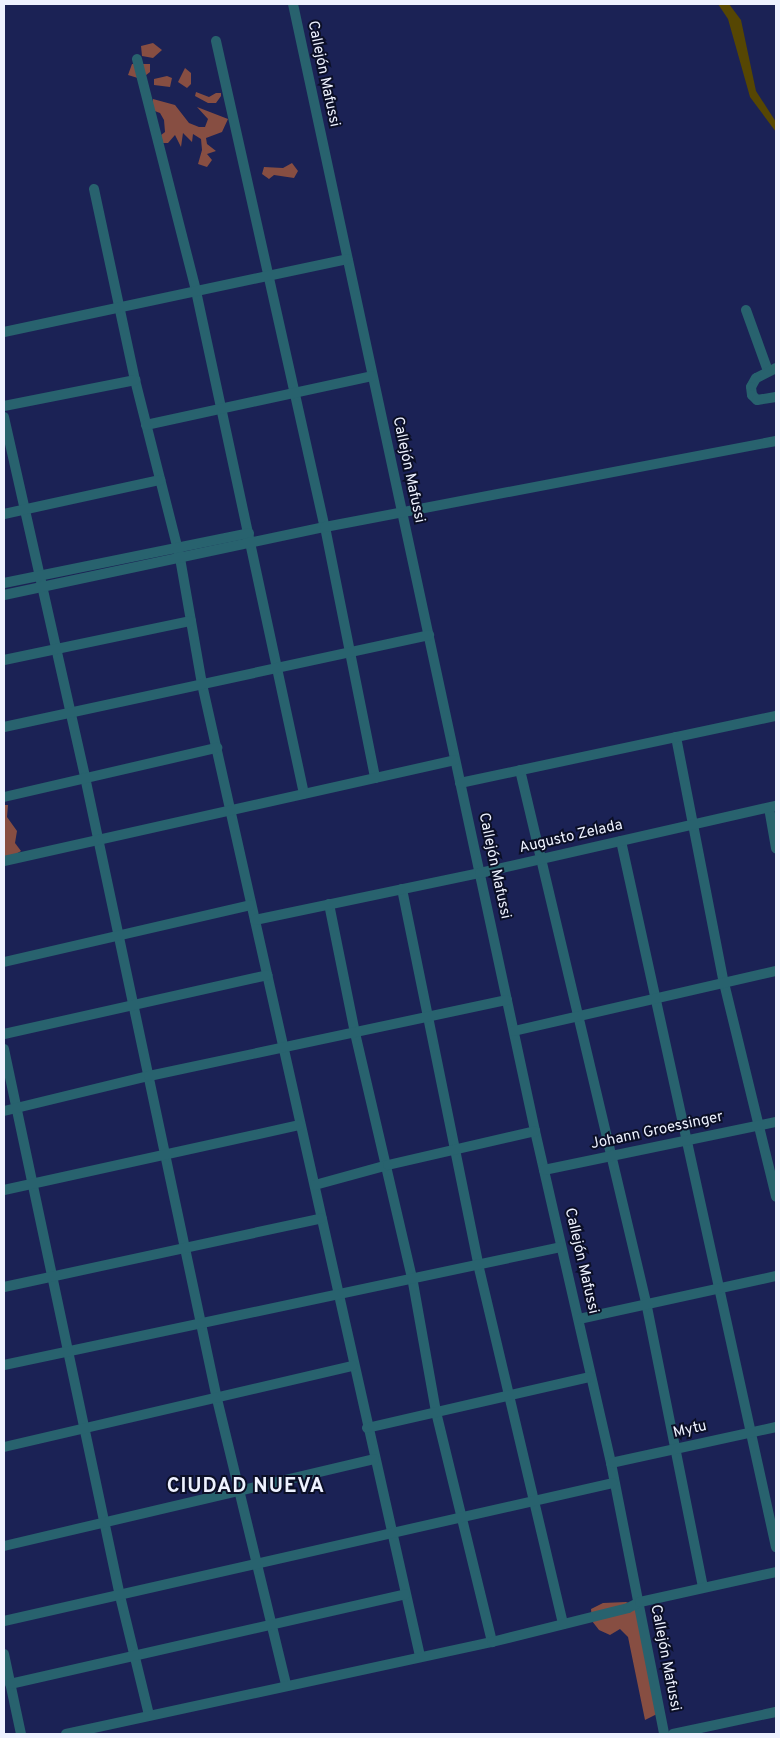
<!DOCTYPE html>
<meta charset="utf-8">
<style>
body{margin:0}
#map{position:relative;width:780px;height:1738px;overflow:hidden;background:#1b2255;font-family:Overpass,sans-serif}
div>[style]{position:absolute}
.forest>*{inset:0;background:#874e42}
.water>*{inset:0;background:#564603}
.minor>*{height:10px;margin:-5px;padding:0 5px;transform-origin:5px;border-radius:5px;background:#28626e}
span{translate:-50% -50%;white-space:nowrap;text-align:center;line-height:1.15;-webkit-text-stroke:4px #0b0f26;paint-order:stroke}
.street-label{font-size:15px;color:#eef2ff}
.district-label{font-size:20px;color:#eef2ff;font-weight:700;letter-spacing:1px}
.frame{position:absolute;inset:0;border:5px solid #eef2ff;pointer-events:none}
</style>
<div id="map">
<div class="forest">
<div style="clip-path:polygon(153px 43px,162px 50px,153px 58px,142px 56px,141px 46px)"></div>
<div style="clip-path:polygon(132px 64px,150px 64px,150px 72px,141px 79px,128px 75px)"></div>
<div style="clip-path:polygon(185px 68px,191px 73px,191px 84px,187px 88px,178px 82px)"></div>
<div style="clip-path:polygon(167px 76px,172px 78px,170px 87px,154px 85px,154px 79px)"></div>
<div style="clip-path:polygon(196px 92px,209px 97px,216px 93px,221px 93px,221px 96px,216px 103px,208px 103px,195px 96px)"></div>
<div style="clip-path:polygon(153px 99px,175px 105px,189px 123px,199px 127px,205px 127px,208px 119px,197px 107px,228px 119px,222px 132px,206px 138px,207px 144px,216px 151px,207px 154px,212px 160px,207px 167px,198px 164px,202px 150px,201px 139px,193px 134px,192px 142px,183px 133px,181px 147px,175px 135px,168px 143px,163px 143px,161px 135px,165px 132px,164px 120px,160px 113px,152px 110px)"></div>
<div style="clip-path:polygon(292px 163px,298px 171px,294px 178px,274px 175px,269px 179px,262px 174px,264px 167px,283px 168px)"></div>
<div style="clip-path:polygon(4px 805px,8px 805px,7px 817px,17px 831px,15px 843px,21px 851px,4px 861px)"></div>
<div style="clip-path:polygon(626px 1602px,636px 1606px,657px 1714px,645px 1720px,628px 1637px,620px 1629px,610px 1635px,599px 1630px,592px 1621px,591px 1609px,603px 1603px)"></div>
</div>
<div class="water">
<div style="clip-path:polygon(718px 4px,729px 4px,741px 20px,756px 91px,776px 122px,776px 132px,750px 97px,728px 19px)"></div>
</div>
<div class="minor">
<div style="left:293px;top:4px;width:1153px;rotate:77.88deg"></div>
<div style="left:535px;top:1131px;width:341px;rotate:77.1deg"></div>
<div style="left:611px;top:1463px;width:276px;rotate:78.9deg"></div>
<div style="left:216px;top:41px;width:498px;rotate:77.4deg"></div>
<div style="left:325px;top:527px;width:256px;rotate:78.7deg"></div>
<div style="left:137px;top:59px;width:239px;rotate:75.7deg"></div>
<div style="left:196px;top:291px;width:514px;rotate:77.88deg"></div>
<div style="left:94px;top:189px;width:195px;rotate:77.9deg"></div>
<div style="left:135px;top:380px;width:184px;rotate:75.8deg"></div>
<div style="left:180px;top:558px;width:128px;rotate:80.1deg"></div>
<div style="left:202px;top:684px;width:996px;rotate:77.36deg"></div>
<div style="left:746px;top:310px;width:65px;rotate:70.2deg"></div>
<div style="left:4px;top:332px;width:351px;rotate:-12deg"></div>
<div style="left:776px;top:368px;width:22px;rotate:153deg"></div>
<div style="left:756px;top:378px;width:10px;rotate:119deg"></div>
<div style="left:751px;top:387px;width:8px;rotate:83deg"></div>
<div style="left:752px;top:395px;width:7px;rotate:45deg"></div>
<div style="left:757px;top:400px;width:19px;rotate:-9deg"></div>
<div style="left:4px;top:406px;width:134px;rotate:-11.2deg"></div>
<div style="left:4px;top:417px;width:369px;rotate:77.3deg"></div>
<div style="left:85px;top:777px;width:636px;rotate:78.02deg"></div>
<div style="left:217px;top:1399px;width:294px;rotate:76.4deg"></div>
<div style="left:146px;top:425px;width:231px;rotate:-12.2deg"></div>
<div style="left:4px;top:514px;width:160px;rotate:-12.3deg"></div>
<div style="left:4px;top:583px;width:250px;rotate:-11.5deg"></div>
<div style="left:4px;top:595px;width:328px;rotate:-12deg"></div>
<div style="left:325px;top:527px;width:459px;rotate:-10.8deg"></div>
<div style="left:4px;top:660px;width:191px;rotate:-11.8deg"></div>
<div style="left:4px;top:727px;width:435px;rotate:-12.2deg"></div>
<div style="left:676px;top:737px;width:251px;rotate:79deg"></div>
<div style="left:724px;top:983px;width:220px;rotate:76.3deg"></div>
<div style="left:520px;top:770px;width:547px;rotate:76.68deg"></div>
<div style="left:646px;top:1302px;width:291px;rotate:78.7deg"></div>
<div style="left:460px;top:783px;width:323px;rotate:-12deg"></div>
<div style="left:4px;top:797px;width:219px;rotate:-13deg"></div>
<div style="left:769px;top:808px;width:41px;rotate:80.1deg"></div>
<div style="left:621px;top:841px;width:723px;rotate:77.62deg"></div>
<div style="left:4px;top:861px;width:462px;rotate:-12.6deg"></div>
<div style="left:402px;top:889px;width:383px;rotate:78.5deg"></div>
<div style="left:478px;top:1264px;width:370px;rotate:76.7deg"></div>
<div style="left:329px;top:904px;width:132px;rotate:78.6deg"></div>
<div style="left:355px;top:1033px;width:251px;rotate:76.9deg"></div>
<div style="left:412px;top:1277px;width:137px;rotate:79.9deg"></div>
<div style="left:436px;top:1412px;width:237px;rotate:76.3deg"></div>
<div style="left:255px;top:920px;width:230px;rotate:-11.8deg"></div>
<div style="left:480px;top:873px;width:303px;rotate:-12.8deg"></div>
<div style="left:4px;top:962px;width:253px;rotate:-13deg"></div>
<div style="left:514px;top:1031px;width:269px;rotate:-12.9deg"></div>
<div style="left:4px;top:1034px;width:270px;rotate:-12.6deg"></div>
<div style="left:4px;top:1049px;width:559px;rotate:78.03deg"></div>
<div style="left:120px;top:1596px;width:122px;rotate:76.3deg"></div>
<div style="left:4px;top:1111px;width:149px;rotate:-13.6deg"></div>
<div style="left:149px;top:1076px;width:366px;rotate:-12deg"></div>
<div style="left:544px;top:1170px;width:237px;rotate:-11.7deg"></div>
<div style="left:315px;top:1185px;width:76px;rotate:-15.3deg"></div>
<div style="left:388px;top:1165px;width:151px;rotate:-13deg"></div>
<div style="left:4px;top:1190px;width:303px;rotate:-12.4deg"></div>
<div style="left:4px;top:1287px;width:325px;rotate:-12.2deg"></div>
<div style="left:579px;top:1319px;width:202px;rotate:-12.3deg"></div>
<div style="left:4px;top:1365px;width:569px;rotate:-11.96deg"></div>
<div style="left:367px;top:1428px;width:229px;rotate:-12.9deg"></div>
<div style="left:4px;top:1447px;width:358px;rotate:-13.1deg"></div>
<div style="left:611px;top:1463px;width:169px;rotate:-12.3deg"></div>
<div style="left:4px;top:1546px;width:380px;rotate:-13.2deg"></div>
<div style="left:4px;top:1621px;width:624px;rotate:-12.77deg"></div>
<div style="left:4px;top:1654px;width:82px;rotate:78deg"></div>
<div style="left:10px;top:1684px;width:405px;rotate:-12.8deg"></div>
<div style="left:66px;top:1734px;width:436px;rotate:-12.2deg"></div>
<div style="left:492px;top:1642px;width:140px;rotate:-14deg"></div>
<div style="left:628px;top:1608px;width:13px;rotate:-27deg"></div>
<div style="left:640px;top:1602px;width:139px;rotate:-12.4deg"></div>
<div style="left:673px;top:1734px;width:105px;rotate:-12.1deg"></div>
</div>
<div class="street-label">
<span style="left:323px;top:74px;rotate:78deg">Callejón Mafussi</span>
<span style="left:408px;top:470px;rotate:78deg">Callejón Mafussi</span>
<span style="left:571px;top:837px;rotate:-13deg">Augusto Zelada</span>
<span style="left:494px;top:866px;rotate:78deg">Callejón Mafussi</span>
<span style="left:657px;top:1131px;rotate:-12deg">Johann Groessinger</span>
<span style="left:581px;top:1261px;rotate:77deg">Callejón Mafussi</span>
<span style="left:690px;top:1430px;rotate:-13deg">Mytu</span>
<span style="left:665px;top:1658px;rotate:79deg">Callejón Mafussi</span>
</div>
<div class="district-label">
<span style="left:246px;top:1487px">CIUDAD NUEVA</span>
</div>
<div class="frame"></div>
</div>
